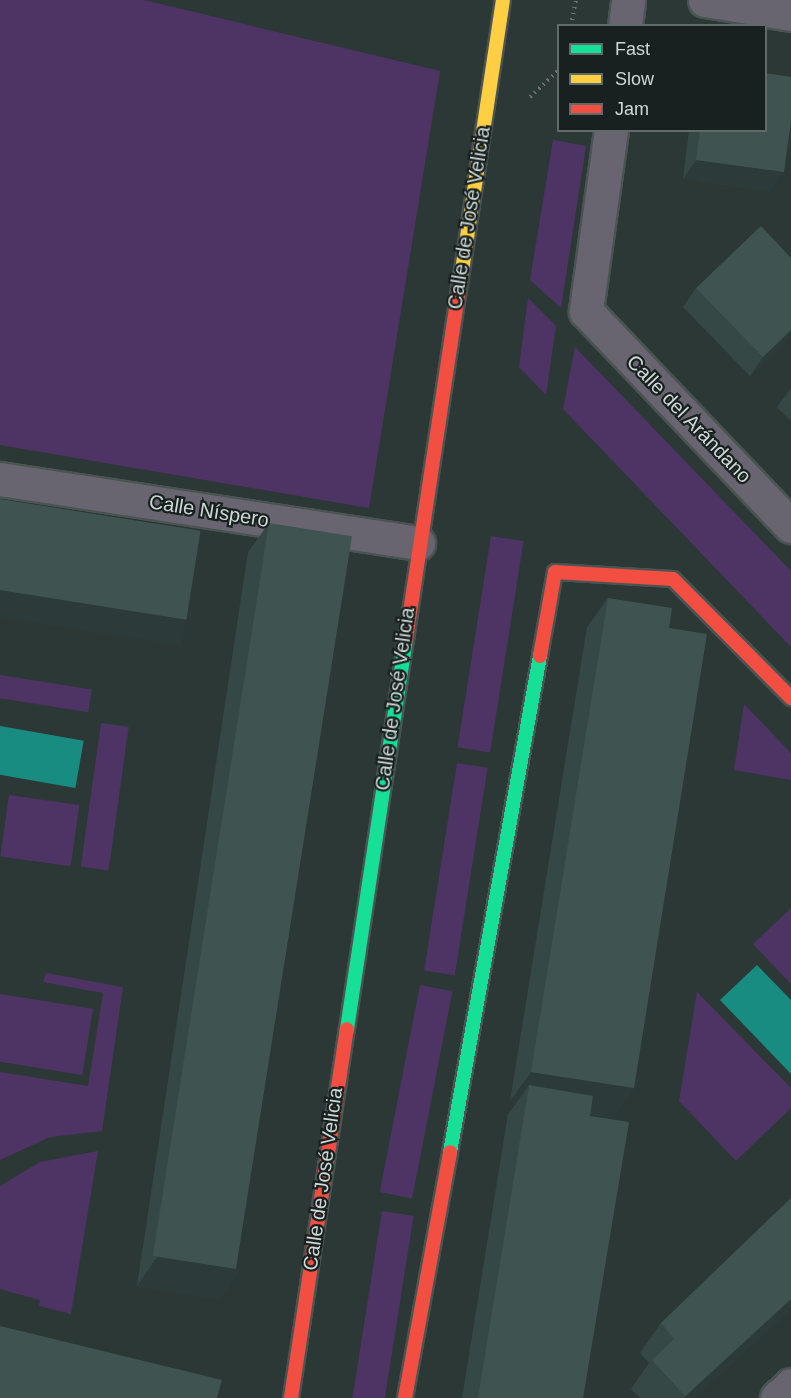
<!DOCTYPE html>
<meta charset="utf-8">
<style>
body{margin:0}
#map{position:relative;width:791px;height:1398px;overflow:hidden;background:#2c3836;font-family:Arial,sans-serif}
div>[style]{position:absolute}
.green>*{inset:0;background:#4e3464;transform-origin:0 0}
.water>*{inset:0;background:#188c80;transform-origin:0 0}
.path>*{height:4px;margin-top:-2px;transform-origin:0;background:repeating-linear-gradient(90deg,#717177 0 1.5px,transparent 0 6px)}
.roads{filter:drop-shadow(2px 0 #4a5452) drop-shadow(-2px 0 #4a5452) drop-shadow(0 2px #4a5452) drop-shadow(0 -2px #4a5452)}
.street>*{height:33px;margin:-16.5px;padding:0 16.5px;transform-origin:16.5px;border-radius:16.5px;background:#696570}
.fast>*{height:14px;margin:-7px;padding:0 7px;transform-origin:7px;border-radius:7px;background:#16e098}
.slow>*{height:14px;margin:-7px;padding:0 7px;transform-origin:7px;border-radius:7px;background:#ffcf43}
.jam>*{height:14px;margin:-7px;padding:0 7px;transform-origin:7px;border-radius:7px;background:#f24e42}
.wall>*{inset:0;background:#364846}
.shaded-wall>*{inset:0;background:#2c3b39;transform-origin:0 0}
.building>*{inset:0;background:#3f5451;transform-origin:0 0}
span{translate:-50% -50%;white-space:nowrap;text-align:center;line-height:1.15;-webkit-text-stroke:4.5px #18211f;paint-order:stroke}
.street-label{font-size:20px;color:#cdd8d6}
.legend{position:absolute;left:557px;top:24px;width:210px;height:108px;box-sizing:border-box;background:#18211f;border:2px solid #606a68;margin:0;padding:8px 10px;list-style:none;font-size:18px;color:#cdd8d6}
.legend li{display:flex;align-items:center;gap:12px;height:30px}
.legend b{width:30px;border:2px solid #606a68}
</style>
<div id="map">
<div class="green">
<div style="clip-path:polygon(0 0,144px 0,440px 71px,369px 508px,0 445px)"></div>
<div style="clip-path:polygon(553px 140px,586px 146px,561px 308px,530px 280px)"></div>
<div style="clip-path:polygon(528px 298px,556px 326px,546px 395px,519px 367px)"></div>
<div style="clip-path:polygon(575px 347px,791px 571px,791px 647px,563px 409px)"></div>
<div style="left:491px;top:536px;width:33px;height:214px;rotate:9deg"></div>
<div style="left:0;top:675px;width:93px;height:23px;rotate:9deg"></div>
<div style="clip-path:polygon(744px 704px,791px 753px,791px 780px,734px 770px)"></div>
<div style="left:101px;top:723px;width:28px;height:145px;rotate:8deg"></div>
<div style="left:457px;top:763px;width:31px;height:210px;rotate:9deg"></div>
<div style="left:9px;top:795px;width:71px;height:62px;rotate:8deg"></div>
<div style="clip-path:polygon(791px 908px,791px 984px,753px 944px)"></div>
<div style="clip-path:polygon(46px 973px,123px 987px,102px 1131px,50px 1137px,0 1160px,0 1072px,88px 1086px,103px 993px,43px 982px)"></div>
<div style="left:420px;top:985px;width:33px;height:211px;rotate:11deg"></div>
<div style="clip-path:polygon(697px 992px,791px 1088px,791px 1108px,736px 1161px,679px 1101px)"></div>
<div style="left:0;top:994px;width:94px;height:67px;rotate:9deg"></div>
<div style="clip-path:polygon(98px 1151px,71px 1314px,39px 1306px,40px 1300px,0 1289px,0 1186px,40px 1162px)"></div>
<div style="left:382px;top:1211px;width:32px;height:189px;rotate:9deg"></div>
</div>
<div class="water">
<div style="left:0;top:726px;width:85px;height:48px;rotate:10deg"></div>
<div style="clip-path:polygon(757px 965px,791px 1000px,791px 1074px,720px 1000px)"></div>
</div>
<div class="path">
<div style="left:571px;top:26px;width:26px;rotate:-79deg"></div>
<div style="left:530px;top:97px;width:38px;rotate:-43deg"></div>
</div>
<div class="roads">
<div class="street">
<div style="left:705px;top:0;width:87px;rotate:9.2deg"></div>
<div style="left:625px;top:26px;width:26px;rotate:-83deg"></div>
<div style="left:611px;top:130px;width:183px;rotate:97.9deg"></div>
<div style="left:586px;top:311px;width:297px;rotate:46.4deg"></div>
<div style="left:0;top:479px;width:423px;rotate:8.7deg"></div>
<div style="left:777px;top:1398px;width:19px;rotate:-43deg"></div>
</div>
<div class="fast">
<div style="left:347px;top:1029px;width:394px;rotate:-81.4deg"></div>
<div style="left:450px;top:1152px;width:504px;rotate:-79.72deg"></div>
</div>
<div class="slow">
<div style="left:460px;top:284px;width:287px;rotate:-81.4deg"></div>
</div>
<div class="jam">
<div style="left:406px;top:639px;width:359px;rotate:-81.4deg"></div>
<div style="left:540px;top:656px;width:85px;rotate:-79.9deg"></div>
<div style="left:555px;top:572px;width:118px;rotate:3.4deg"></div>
<div style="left:673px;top:579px;width:168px;rotate:45.2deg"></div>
<div style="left:291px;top:1398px;width:373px;rotate:-81.4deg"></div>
<div style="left:405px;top:1398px;width:250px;rotate:-79.6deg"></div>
</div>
</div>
<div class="wall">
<div style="clip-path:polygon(689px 130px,765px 130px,771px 191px,683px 179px)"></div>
<div style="clip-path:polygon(696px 288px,791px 336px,750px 376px,683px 307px)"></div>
<div style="clip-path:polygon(791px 388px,791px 421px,777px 407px)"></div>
<div style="clip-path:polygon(269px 523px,220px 1299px,137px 1286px,248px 552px)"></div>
<div style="clip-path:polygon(608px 598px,669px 628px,634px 1088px,614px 1117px,590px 1114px,583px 1398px,462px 1398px,508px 1114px,517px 1102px,510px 1101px,587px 627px)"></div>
<div style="clip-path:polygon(791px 1198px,791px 1309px,694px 1398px,640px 1398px,631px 1389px,649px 1363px,640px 1353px,661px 1323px)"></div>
</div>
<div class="shaded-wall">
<div style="clip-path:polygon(696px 160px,784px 172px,771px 191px,683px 179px)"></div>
<div style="clip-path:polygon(791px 330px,791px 336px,750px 376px,763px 357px)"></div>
<div style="left:0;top:589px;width:188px;height:28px;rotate:9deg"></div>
<div style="clip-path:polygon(531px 1072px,634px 1088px,614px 1117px,526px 1104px,529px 1085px,517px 1102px,510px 1101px)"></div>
<div style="clip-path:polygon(157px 1257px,241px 1269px,220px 1299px,137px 1286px)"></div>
<div style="clip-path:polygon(791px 1299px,791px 1309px,694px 1398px,684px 1398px)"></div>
</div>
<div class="building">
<div style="clip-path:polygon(765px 73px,791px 77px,791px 121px,784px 172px,696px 160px,700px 130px,765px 130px)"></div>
<div style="clip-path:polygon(761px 226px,791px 258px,791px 330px,763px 357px,696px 288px)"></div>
<div style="left:0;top:499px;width:203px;height:90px;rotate:9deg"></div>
<div style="left:269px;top:523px;width:84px;height:742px;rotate:9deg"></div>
<div style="clip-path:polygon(608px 598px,672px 608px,669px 628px,707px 634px,634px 1088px,531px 1072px)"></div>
<div style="clip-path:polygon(529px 1085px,593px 1096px,590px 1116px,629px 1122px,583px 1398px,478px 1398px)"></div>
<div style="clip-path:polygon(791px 1198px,791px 1299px,685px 1396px,652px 1360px,674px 1339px,661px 1323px)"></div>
<div style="clip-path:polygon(0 1326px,222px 1380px,217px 1398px,0 1398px)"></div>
</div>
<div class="street-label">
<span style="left:469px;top:218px;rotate:-81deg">Calle de José Velicia</span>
<span style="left:689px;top:419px;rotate:46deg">Calle del Arándano</span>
<span style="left:209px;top:511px;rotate:9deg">Calle Níspero</span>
<span style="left:395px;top:699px;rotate:-82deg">Calle de José Velicia</span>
<span style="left:323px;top:1179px;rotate:-82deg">Calle de José Velicia</span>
</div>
<ul class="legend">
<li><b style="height:8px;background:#16e098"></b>Fast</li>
<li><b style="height:8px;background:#ffcf43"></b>Slow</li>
<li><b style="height:8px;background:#f24e42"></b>Jam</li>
</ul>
</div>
